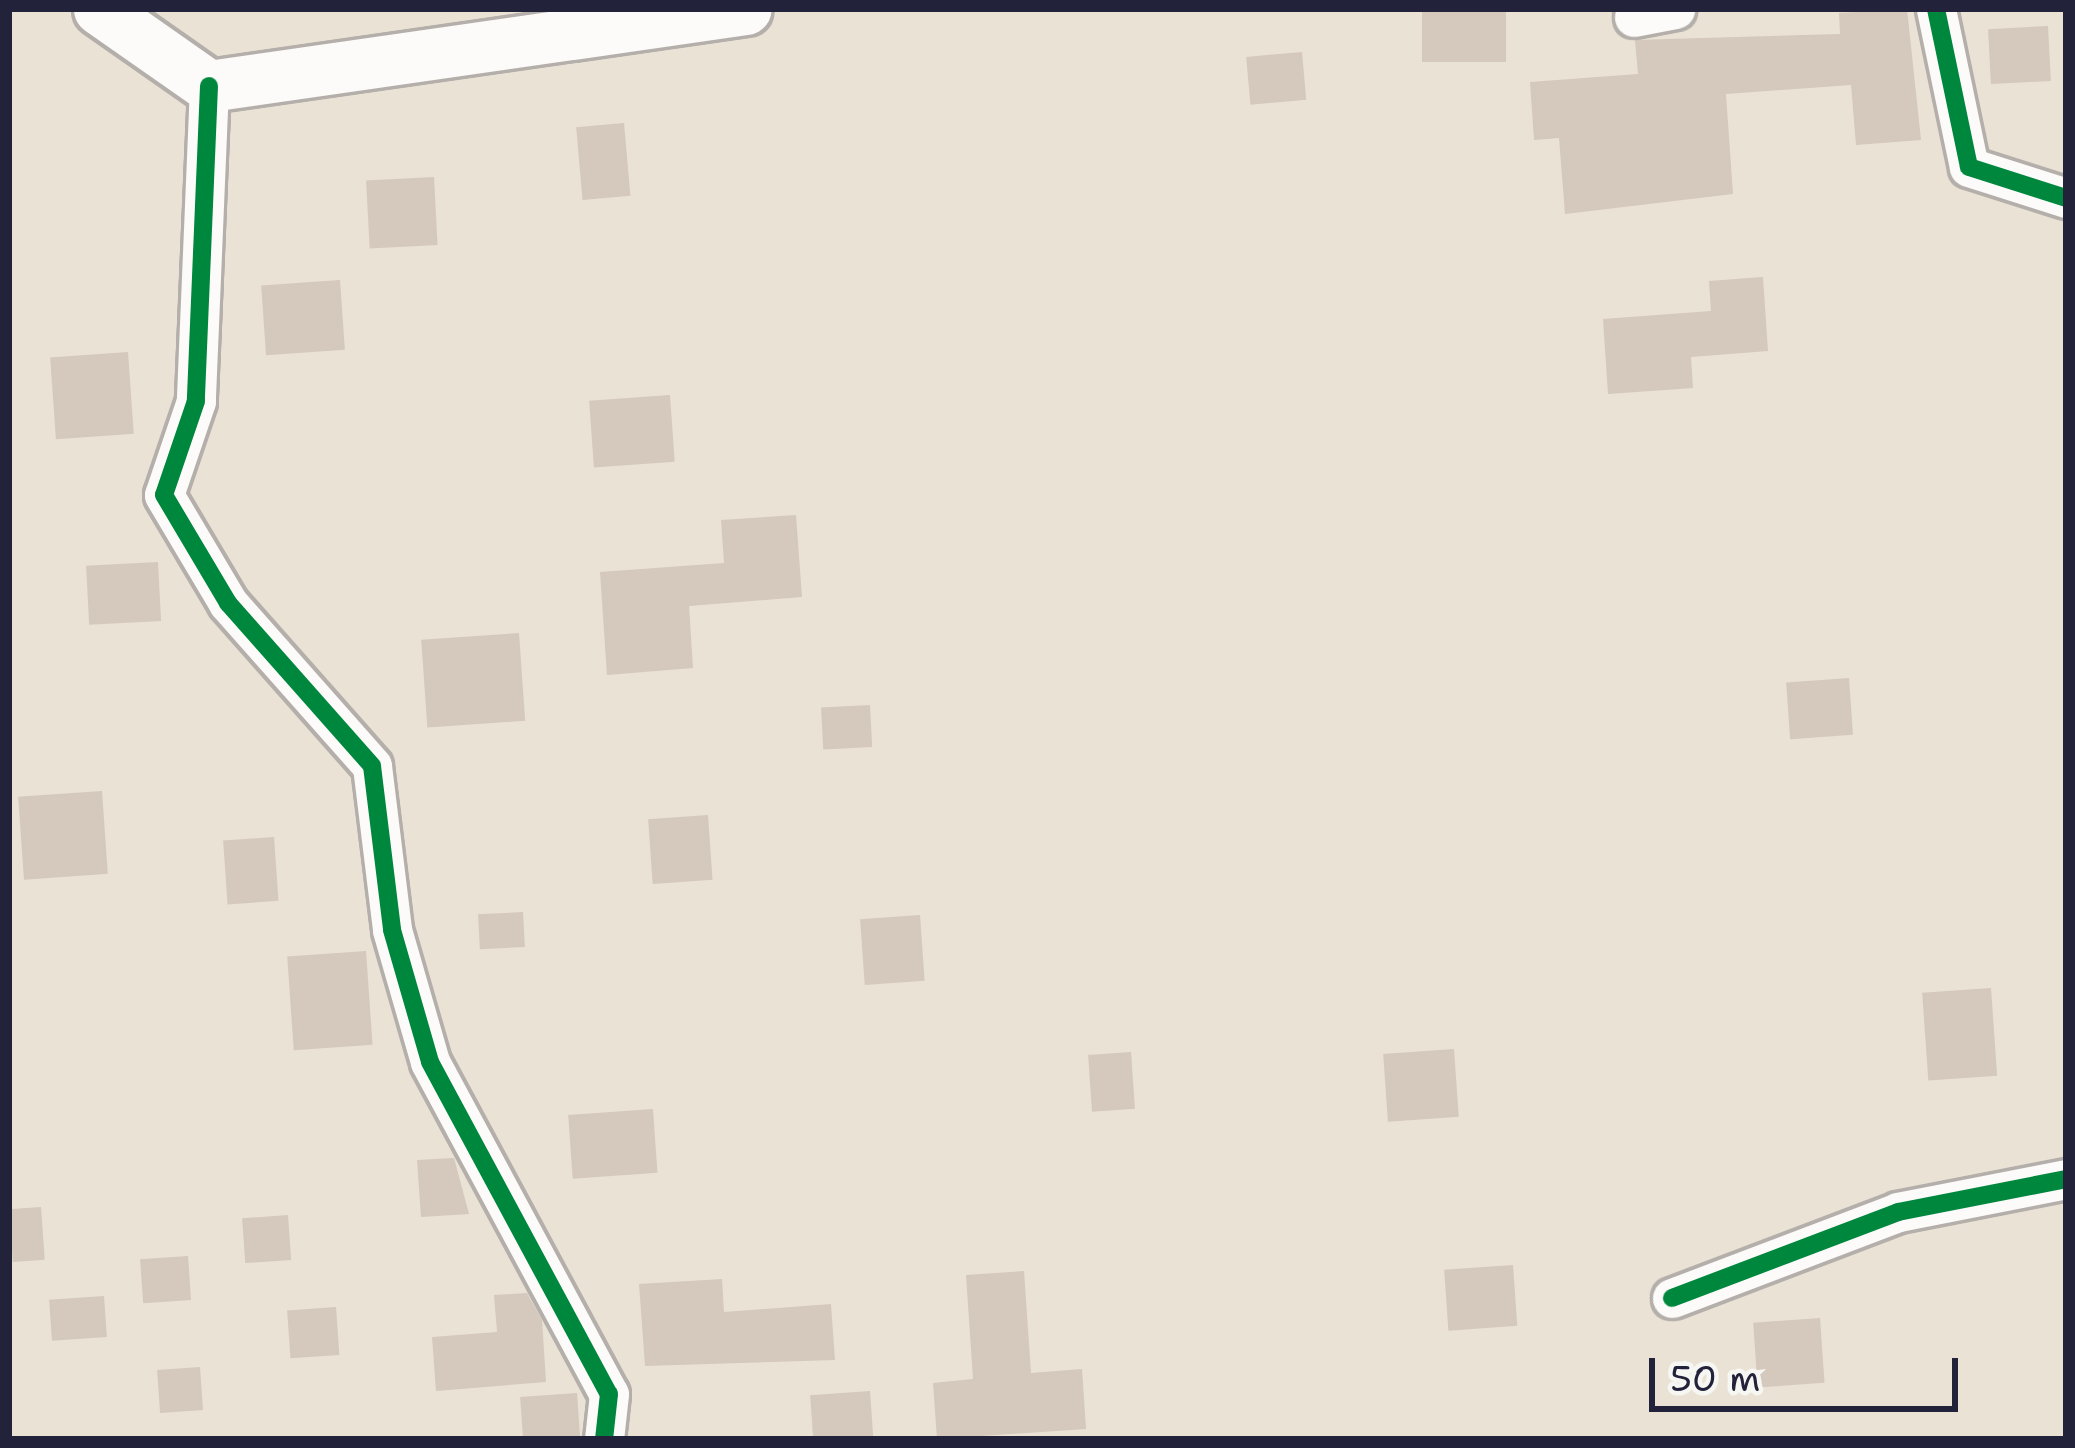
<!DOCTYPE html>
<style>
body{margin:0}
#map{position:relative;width:2075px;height:1448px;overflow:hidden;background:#eae2d5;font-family:"Shantell Sans",sans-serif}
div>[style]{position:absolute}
.building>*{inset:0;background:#d5c8bd;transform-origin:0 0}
.roads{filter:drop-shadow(3px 0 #b4afaa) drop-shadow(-3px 0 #b4afaa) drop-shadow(0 3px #b4afaa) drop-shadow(0 -3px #b4afaa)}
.minor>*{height:39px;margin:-19.5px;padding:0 19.5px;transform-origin:19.5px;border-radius:19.5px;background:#fcfbf9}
.tertiary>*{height:51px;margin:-25.5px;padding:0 25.5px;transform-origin:25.5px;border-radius:25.5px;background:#fcfbf9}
.cycleway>*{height:18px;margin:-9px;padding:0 9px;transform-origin:9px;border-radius:9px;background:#00873e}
span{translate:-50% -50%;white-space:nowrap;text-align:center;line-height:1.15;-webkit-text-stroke:9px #f6f6f2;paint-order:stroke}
.frame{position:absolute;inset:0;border:12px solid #22223b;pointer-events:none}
.scale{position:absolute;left:1649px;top:1358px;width:309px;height:54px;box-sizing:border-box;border:6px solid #22223b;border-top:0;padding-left:15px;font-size:36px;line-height:42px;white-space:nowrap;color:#22223b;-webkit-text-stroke:9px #f6f6f2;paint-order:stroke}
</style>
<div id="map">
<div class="building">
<div style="left:1422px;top:9px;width:84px;height:53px"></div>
<div style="clip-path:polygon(1907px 9px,1921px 140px,1856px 145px,1851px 85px,1726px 94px,1733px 194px,1565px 214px,1559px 138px,1534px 140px,1530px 82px,1638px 74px,1635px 40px,1840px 34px,1839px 13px)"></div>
<div style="left:2048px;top:26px;width:55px;height:60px;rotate:87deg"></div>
<div style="left:1302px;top:52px;width:48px;height:56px;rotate:85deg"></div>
<div style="left:624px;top:123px;width:73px;height:48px;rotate:85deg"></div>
<div style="left:434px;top:177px;width:68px;height:68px;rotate:87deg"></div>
<div style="clip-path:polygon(1763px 277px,1768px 351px,1691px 357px,1693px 388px,1608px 394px,1603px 319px,1711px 311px,1709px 281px)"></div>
<div style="left:340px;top:280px;width:70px;height:79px;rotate:86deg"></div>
<div style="left:128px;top:352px;width:82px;height:78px;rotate:86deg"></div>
<div style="left:670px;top:395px;width:67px;height:81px;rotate:86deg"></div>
<div style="clip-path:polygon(796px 515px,802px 597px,689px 606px,693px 668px,607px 675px,600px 572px,724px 563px,721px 520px)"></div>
<div style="left:158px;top:562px;width:59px;height:72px;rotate:87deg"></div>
<div style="left:519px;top:633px;width:88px;height:98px;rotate:86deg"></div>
<div style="left:1849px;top:678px;width:57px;height:63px;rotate:86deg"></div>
<div style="left:870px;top:705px;width:42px;height:49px;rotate:87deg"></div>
<div style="left:102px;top:791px;width:83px;height:84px;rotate:86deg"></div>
<div style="left:708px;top:815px;width:65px;height:60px;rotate:86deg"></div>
<div style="left:274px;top:837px;width:64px;height:51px;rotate:86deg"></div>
<div style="left:523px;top:912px;width:35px;height:45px;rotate:87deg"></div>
<div style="left:920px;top:915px;width:66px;height:60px;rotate:86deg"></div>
<div style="left:366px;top:951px;width:94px;height:79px;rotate:86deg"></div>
<div style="left:1991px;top:988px;width:88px;height:69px;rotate:86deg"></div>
<div style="left:1454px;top:1049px;width:68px;height:71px;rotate:86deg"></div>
<div style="left:1131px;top:1052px;width:57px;height:43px;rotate:86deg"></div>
<div style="left:653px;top:1109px;width:64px;height:85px;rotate:86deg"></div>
<div style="clip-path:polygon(454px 1158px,469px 1214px,421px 1217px,417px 1160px)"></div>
<div style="left:41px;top:1207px;width:53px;height:32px;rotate:86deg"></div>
<div style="left:288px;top:1215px;width:45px;height:46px;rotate:86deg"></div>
<div style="left:188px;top:1256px;width:44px;height:48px;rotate:86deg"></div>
<div style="left:1513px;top:1265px;width:61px;height:69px;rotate:86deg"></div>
<div style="clip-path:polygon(1024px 1271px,1031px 1373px,1082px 1369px,1086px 1429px,937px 1439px,933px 1383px,973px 1379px,966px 1275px)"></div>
<div style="clip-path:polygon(722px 1279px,724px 1312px,831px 1304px,835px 1360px,645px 1366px,639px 1284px)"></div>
<div style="clip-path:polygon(527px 1293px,542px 1320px,546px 1382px,436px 1391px,432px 1337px,497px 1332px,494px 1295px)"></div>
<div style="left:104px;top:1296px;width:41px;height:55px;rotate:86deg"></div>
<div style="left:336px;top:1307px;width:48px;height:49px;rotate:86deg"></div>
<div style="left:1820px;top:1318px;width:65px;height:67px;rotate:86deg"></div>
<div style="left:200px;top:1367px;width:43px;height:43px;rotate:86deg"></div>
<div style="left:870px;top:1391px;width:48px;height:60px;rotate:86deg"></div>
<div style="left:577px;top:1393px;width:46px;height:57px;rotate:86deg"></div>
</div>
<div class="roads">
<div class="minor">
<div style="left:1936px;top:9px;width:161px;rotate:78.2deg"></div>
<div style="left:1969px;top:167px;width:102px;rotate:17.7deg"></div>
<div style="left:1634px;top:17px;width:42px;rotate:-11deg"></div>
<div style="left:209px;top:86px;width:315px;rotate:92.4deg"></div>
<div style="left:196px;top:401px;width:99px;rotate:108.8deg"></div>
<div style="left:164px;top:495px;width:126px;rotate:59.3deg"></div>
<div style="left:228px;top:603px;width:217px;rotate:48.5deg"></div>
<div style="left:372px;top:766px;width:165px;rotate:83deg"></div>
<div style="left:392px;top:930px;width:137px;rotate:73.9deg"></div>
<div style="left:430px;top:1062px;width:377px;rotate:61.7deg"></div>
<div style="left:609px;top:1394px;width:45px;rotate:96.3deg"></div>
<div style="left:1672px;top:1298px;width:242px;rotate:-20.8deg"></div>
<div style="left:1898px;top:1212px;width:171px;rotate:-11.1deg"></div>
</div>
<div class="tertiary">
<div style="left:99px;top:9px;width:134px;rotate:35deg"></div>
<div style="left:209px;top:86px;width:542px;rotate:-8.16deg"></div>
</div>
</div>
<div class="cycleway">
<div style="left:1936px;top:9px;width:161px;rotate:78.2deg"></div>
<div style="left:1969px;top:167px;width:102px;rotate:17.7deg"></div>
<div style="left:209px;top:86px;width:315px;rotate:92.4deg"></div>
<div style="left:196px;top:401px;width:99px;rotate:108.8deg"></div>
<div style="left:164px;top:495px;width:126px;rotate:59.3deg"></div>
<div style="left:228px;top:603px;width:217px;rotate:48.5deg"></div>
<div style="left:372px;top:766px;width:165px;rotate:83deg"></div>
<div style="left:392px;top:930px;width:137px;rotate:73.9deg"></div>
<div style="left:430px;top:1062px;width:377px;rotate:61.7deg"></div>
<div style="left:609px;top:1394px;width:45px;rotate:96.3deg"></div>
<div style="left:1672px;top:1298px;width:242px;rotate:-20.8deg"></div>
<div style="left:1898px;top:1212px;width:171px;rotate:-11.1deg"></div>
</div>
<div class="frame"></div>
<div class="scale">50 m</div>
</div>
